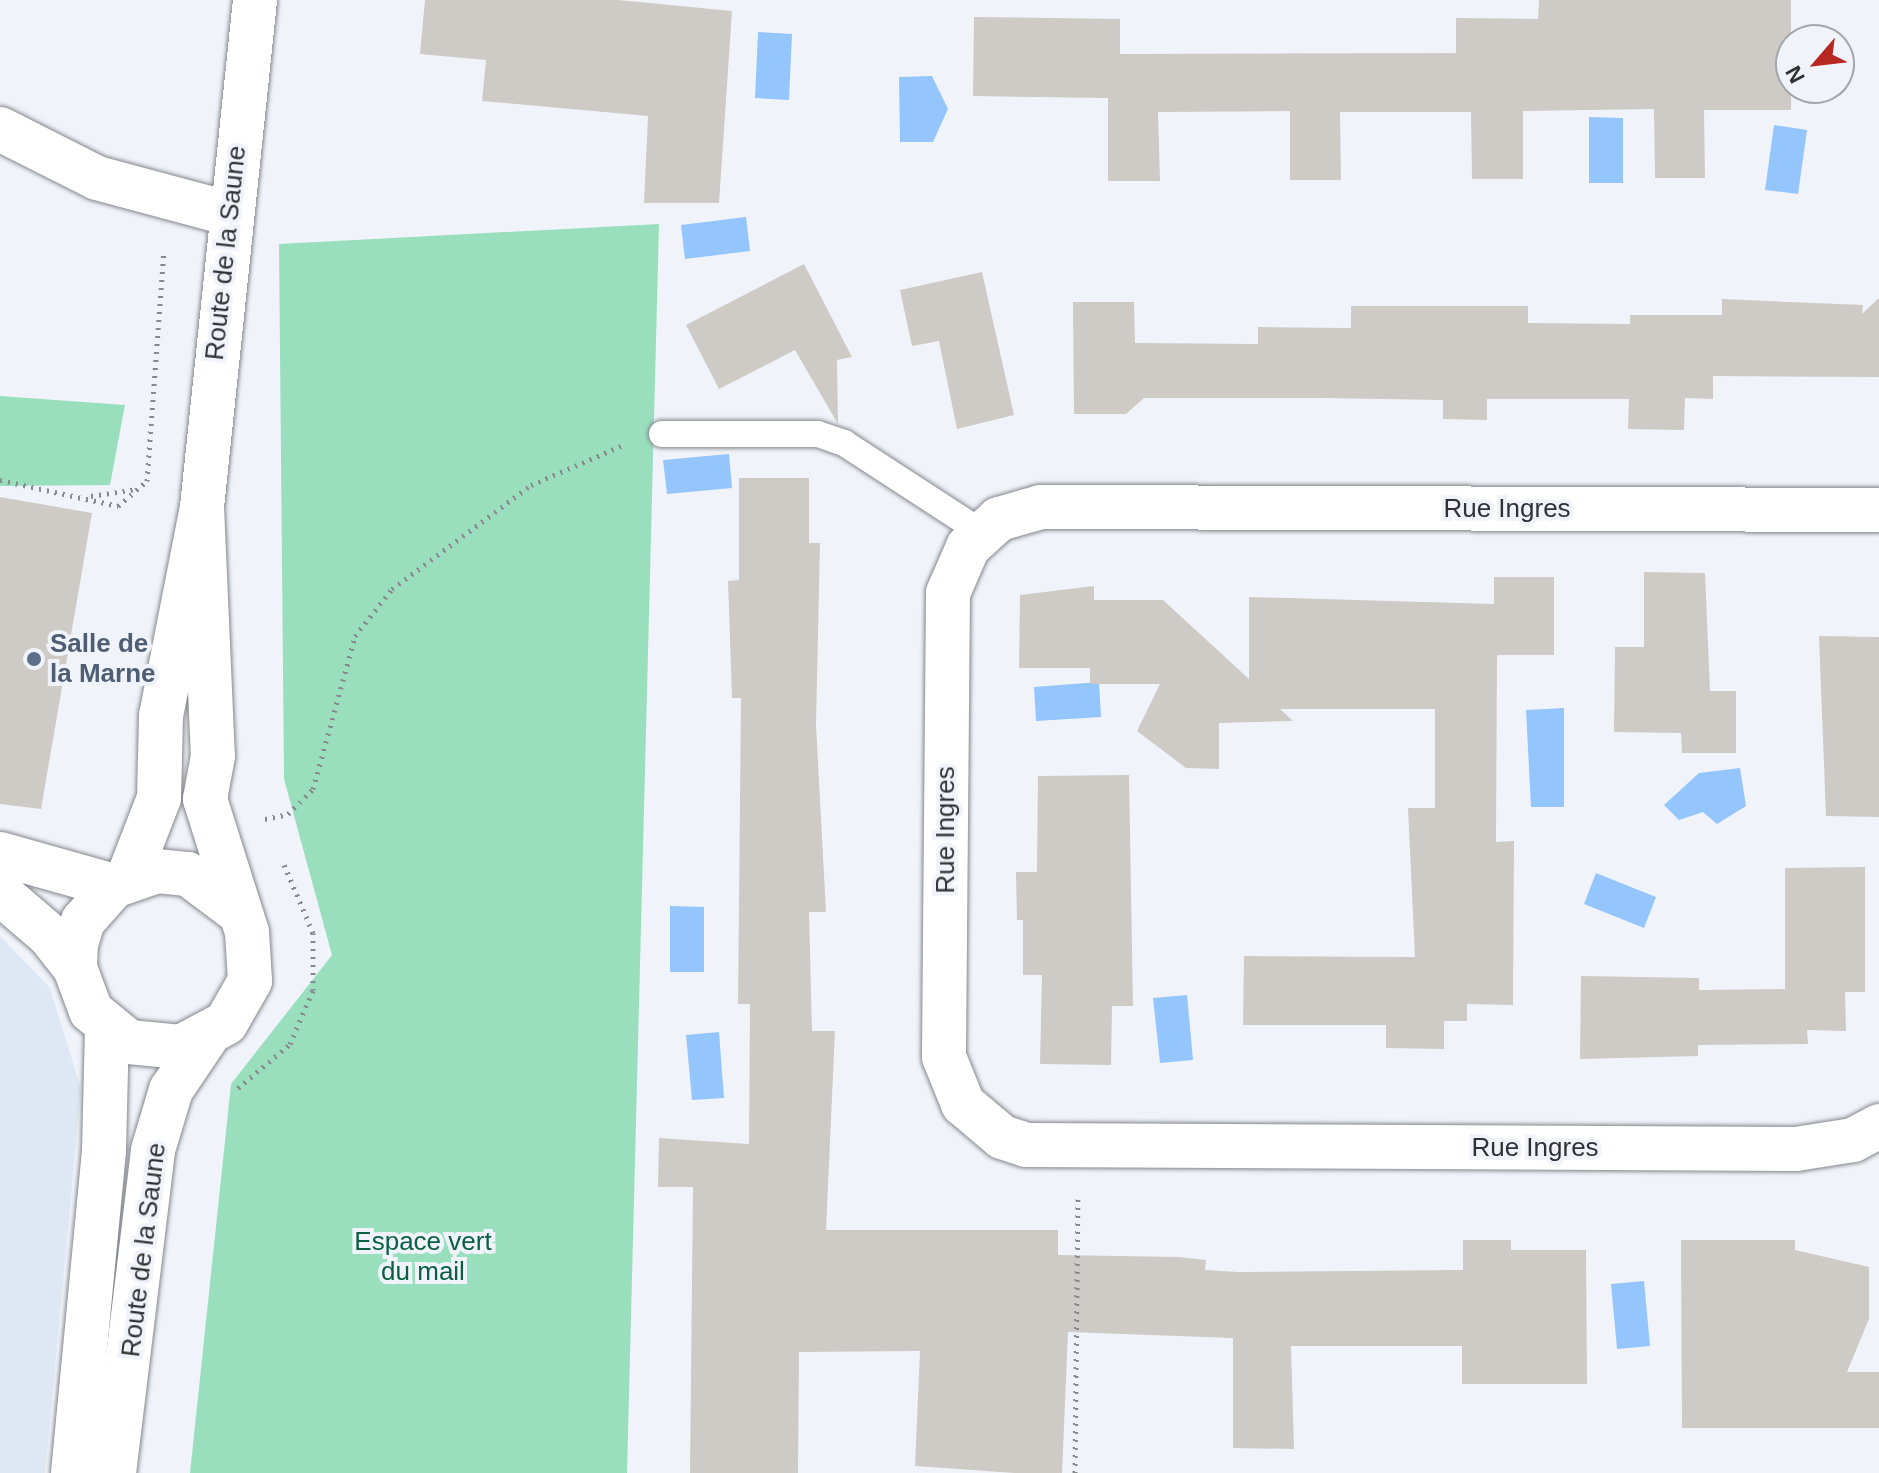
<!DOCTYPE html>
<style>
body{margin:0}
#map{position:relative;width:1879px;height:1473px;overflow:hidden;background:#f0f4fa;font-family:Arial,sans-serif}
div>[style]{position:absolute}
.built>*{inset:0;background:#dee7f3}
.green>*{inset:0;background:#99dfbe}
.water>*{inset:0;background:#94c5fd}
.building>*{inset:0;background:#cecac5}
.path>*{height:5px;margin-top:-2.5px;transform-origin:0;background:repeating-linear-gradient(90deg,#87898d 0 2px,transparent 0 8px)}
.roads{filter:drop-shadow(0 0 2px #84878c) drop-shadow(0 0 2px #84878c)}
.lane>*{height:26px;margin:-13px;padding:0 13px;transform-origin:13px;border-radius:13px;background:#fff}
.street>*{height:44px;margin:-22px;padding:0 22px;transform-origin:22px;border-radius:22px;background:#fff}
.secondary>*{height:44px;margin:-22px;padding:0 22px;transform-origin:22px;border-radius:22px;background:#fff}
.dots>*{width:22px;height:22px;translate:-50% -50%;box-sizing:border-box;border:4px solid #f0f4fa;border-radius:50%}
span{translate:-50% -50%;white-space:nowrap;text-align:center;line-height:1.15;-webkit-text-stroke:8px #f0f4fa;paint-order:stroke}
.street-label{font-size:26px;color:#303134}
.service-label{font-size:26px;color:#4e5e75;font-weight:700}
.left{translate:0 -50%;text-align:left}
.park-label{font-size:26px;color:#0b6043}
.north{position:absolute;left:1775px;top:24px;width:80px;height:80px;box-sizing:border-box;background:#f0f4fa;border:2px solid #a3a6ab;border-radius:50%;rotate:242deg;font-size:22px;font-weight:700;line-height:32px;text-align:center;color:#303134}
.north::after{content:'';display:block;margin:auto;width:28px;height:36px;background:#b72822;clip-path:polygon(50% 0,100% 100%,50% 72%,0 100%)}
</style>
<div id="map">
<div class="built">
<div style="clip-path:polygon(0 936px,50px 988px,81px 1089px,45px 1473px,0 1473px)"></div>
</div>
<div class="green">
<div style="clip-path:polygon(659px 224px,627px 1473px,190px 1473px,231px 1084px,332px 955px,284px 779px,279px 244px)"></div>
<div style="clip-path:polygon(0 396px,125px 405px,110px 485px,0 486px)"></div>
</div>
<div class="water">
<div style="clip-path:polygon(758px 32px,792px 34px,789px 100px,755px 98px)"></div>
<div style="clip-path:polygon(932px 76px,948px 109px,933px 142px,900px 142px,899px 77px)"></div>
<div style="clip-path:polygon(1589px 117px,1623px 118px,1623px 183px,1589px 183px)"></div>
<div style="clip-path:polygon(1774px 125px,1807px 130px,1798px 194px,1765px 190px)"></div>
<div style="clip-path:polygon(746px 217px,750px 251px,685px 259px,681px 225px)"></div>
<div style="clip-path:polygon(729px 454px,732px 488px,667px 494px,663px 460px)"></div>
<div style="clip-path:polygon(1099px 682px,1101px 717px,1036px 721px,1034px 687px)"></div>
<div style="clip-path:polygon(1564px 708px,1564px 807px,1531px 807px,1526px 710px)"></div>
<div style="clip-path:polygon(1740px 768px,1746px 806px,1717px 824px,1703px 812px,1679px 820px,1664px 805px,1699px 773px)"></div>
<div style="clip-path:polygon(1596px 873px,1656px 897px,1644px 928px,1584px 904px)"></div>
<div style="clip-path:polygon(670px 906px,704px 907px,704px 972px,670px 972px)"></div>
<div style="clip-path:polygon(1187px 995px,1193px 1060px,1160px 1063px,1153px 998px)"></div>
<div style="clip-path:polygon(719px 1032px,724px 1098px,692px 1100px,686px 1035px)"></div>
<div style="clip-path:polygon(1644px 1281px,1650px 1346px,1617px 1349px,1611px 1284px)"></div>
</div>
<div class="building">
<div style="clip-path:polygon(425px 0,618px 0,732px 11px,719px 203px,644px 203px,648px 116px,482px 101px,486px 60px,420px 54px)"></div>
<div style="clip-path:polygon(1539px 0,1791px 0,1791px 110px,1704px 110px,1705px 178px,1655px 178px,1654px 109px,1523px 111px,1523px 179px,1472px 179px,1471px 112px,1340px 112px,1341px 180px,1290px 180px,1290px 111px,1158px 112px,1160px 181px,1108px 181px,1108px 98px,973px 96px,974px 17px,1120px 19px,1120px 54px,1456px 53px,1456px 18px,1538px 19px)"></div>
<div style="clip-path:polygon(804px 264px,852px 357px,837px 360px,838px 424px,795px 350px,719px 389px,686px 325px)"></div>
<div style="clip-path:polygon(982px 272px,1014px 415px,957px 429px,939px 341px,912px 346px,900px 290px)"></div>
<div style="clip-path:polygon(1879px 298px,1879px 377px,1713px 376px,1713px 399px,1685px 398px,1684px 430px,1628px 429px,1629px 399px,1487px 399px,1487px 420px,1443px 419px,1443px 400px,1321px 398px,1144px 398px,1126px 414px,1074px 414px,1073px 302px,1134px 302px,1135px 343px,1258px 344px,1258px 327px,1351px 328px,1351px 306px,1528px 306px,1528px 323px,1630px 324px,1630px 315px,1722px 315px,1722px 299px,1863px 305px,1862px 314px)"></div>
<div style="clip-path:polygon(739px 478px,809px 478px,809px 543px,820px 543px,816px 725px,826px 912px,809px 912px,812px 1031px,835px 1031px,826px 1230px,1058px 1230px,1058px 1255px,1179px 1257px,1206px 1260px,1205px 1270px,1238px 1272px,1463px 1270px,1463px 1240px,1511px 1240px,1511px 1250px,1586px 1250px,1587px 1384px,1462px 1384px,1462px 1346px,1291px 1346px,1294px 1449px,1233px 1448px,1233px 1338px,1068px 1332px,1062px 1473px,1015px 1473px,915px 1466px,920px 1351px,799px 1352px,798px 1473px,690px 1473px,693px 1187px,658px 1187px,659px 1138px,749px 1144px,750px 1004px,738px 1004px,741px 698px,732px 698px,728px 581px,739px 580px)"></div>
<div style="clip-path:polygon(0 497px,92px 513px,41px 809px,0 804px)"></div>
<div style="clip-path:polygon(1644px 572px,1705px 573px,1710px 691px,1736px 691px,1736px 753px,1682px 753px,1681px 733px,1614px 732px,1615px 647px,1644px 647px)"></div>
<div style="clip-path:polygon(1494px 577px,1554px 577px,1554px 655px,1497px 655px,1496px 842px,1514px 841px,1513px 1005px,1467px 1004px,1467px 1021px,1444px 1021px,1444px 1049px,1386px 1048px,1386px 1025px,1243px 1025px,1244px 956px,1415px 957px,1408px 808px,1435px 808px,1435px 709px,1280px 709px,1293px 721px,1219px 723px,1219px 769px,1186px 768px,1137px 731px,1160px 684px,1090px 684px,1090px 668px,1019px 668px,1020px 595px,1094px 586px,1094px 600px,1163px 600px,1249px 679px,1249px 597px,1494px 604px)"></div>
<div style="clip-path:polygon(1819px 636px,1879px 637px,1879px 817px,1826px 816px)"></div>
<div style="clip-path:polygon(1129px 775px,1133px 1006px,1112px 1006px,1111px 1065px,1040px 1064px,1042px 975px,1023px 975px,1023px 920px,1017px 920px,1016px 872px,1037px 872px,1038px 776px)"></div>
<div style="clip-path:polygon(1865px 867px,1865px 992px,1845px 992px,1846px 1031px,1807px 1030px,1808px 1044px,1698px 1045px,1698px 1056px,1580px 1059px,1581px 976px,1699px 978px,1699px 990px,1785px 989px,1785px 868px)"></div>
<div style="clip-path:polygon(1681px 1240px,1795px 1240px,1795px 1250px,1869px 1267px,1869px 1319px,1847px 1372px,1879px 1372px,1879px 1428px,1682px 1428px)"></div>
</div>
<div class="path">
<div style="left:0;top:480px;width:121px;rotate:12.4deg"></div>
<div style="left:118px;top:506px;width:38px;rotate:-41deg"></div>
<div style="left:147px;top:481px;width:232px;rotate:-85.8deg"></div>
<div style="left:91px;top:496px;width:47px;rotate:-8.7deg"></div>
<div style="left:265px;top:819px;width:24px;rotate:-12deg"></div>
<div style="left:288px;top:814px;width:35px;rotate:-45deg"></div>
<div style="left:313px;top:789px;width:159px;rotate:-74.6deg"></div>
<div style="left:355px;top:636px;width:60px;rotate:-51.8deg"></div>
<div style="left:392px;top:589px;width:174px;rotate:-36.8deg"></div>
<div style="left:531px;top:485px;width:98px;rotate:-23.4deg"></div>
<div style="left:238px;top:1088px;width:68px;rotate:-40.2deg"></div>
<div style="left:290px;top:1044px;width:59px;rotate:-66.9deg"></div>
<div style="left:313px;top:990px;width:57px;rotate:-90deg"></div>
<div style="left:313px;top:933px;width:77px;rotate:-112.9deg"></div>
<div style="left:1075px;top:1473px;width:279px;rotate:-89.4deg"></div>
</div>
<div class="roads">
<div class="lane">
<div style="left:662px;top:434px;width:156px"></div>
<div style="left:818px;top:434px;width:28px;rotate:19deg"></div>
<div style="left:844px;top:443px;width:163px;rotate:33deg"></div>
</div>
<div class="street">
<div style="left:0;top:129px;width:109px;rotate:26.8deg"></div>
<div style="left:97px;top:178px;width:136px;rotate:15deg"></div>
<div style="left:1879px;top:510px;width:838px;rotate:-179.79deg"></div>
<div style="left:1041px;top:507px;width:44px;rotate:164.1deg"></div>
<div style="left:999px;top:519px;width:42px;rotate:137.9deg"></div>
<div style="left:968px;top:547px;width:50px;rotate:113.5deg"></div>
<div style="left:948px;top:593px;width:464px;rotate:90.5deg"></div>
<div style="left:944px;top:1057px;width:51px;rotate:68deg"></div>
<div style="left:963px;top:1104px;width:51px;rotate:40.2deg"></div>
<div style="left:1002px;top:1137px;width:25px;rotate:18deg"></div>
<div style="left:1026px;top:1145px;width:770px;rotate:0.3deg"></div>
<div style="left:1796px;top:1149px;width:58px;rotate:-9deg"></div>
<div style="left:1853px;top:1140px;width:30px;rotate:-28deg"></div>
<div style="left:0;top:854px;width:118px;rotate:15.7deg"></div>
<div style="left:0;top:893px;width:65px;rotate:40.6deg"></div>
<div style="left:49px;top:935px;width:42px;rotate:51.8deg"></div>
</div>
<div class="secondary">
<div style="left:202px;top:507px;width:249px;rotate:87.5deg"></div>
<div style="left:213px;top:756px;width:44px;rotate:100.5deg"></div>
<div style="left:205px;top:799px;width:139px;rotate:72.5deg"></div>
<div style="left:247px;top:932px;width:49px;rotate:86.5deg"></div>
<div style="left:250px;top:981px;width:48px;rotate:119.7deg"></div>
<div style="left:226px;top:1023px;width:51px;rotate:151.9deg"></div>
<div style="left:181px;top:1047px;width:52px;rotate:-174.5deg"></div>
<div style="left:129px;top:1042px;width:49px;rotate:-140.8deg"></div>
<div style="left:91px;top:1011px;width:46px;rotate:-110.4deg"></div>
<div style="left:75px;top:968px;width:24px;rotate:-88deg"></div>
<div style="left:76px;top:944px;width:24px;rotate:-73deg"></div>
<div style="left:83px;top:921px;width:47px;rotate:-48.5deg"></div>
<div style="left:114px;top:886px;width:46px;rotate:-19.2deg"></div>
<div style="left:157px;top:871px;width:31px;rotate:6deg"></div>
<div style="left:188px;top:874px;width:60px;rotate:36.9deg"></div>
<div style="left:128px;top:878px;width:86px;rotate:-68.8deg"></div>
<div style="left:159px;top:798px;width:82px;rotate:-88.6deg"></div>
<div style="left:161px;top:716px;width:213px;rotate:-78.9deg"></div>
<div style="left:202px;top:507px;width:510px;rotate:-84.03deg"></div>
<div style="left:73px;top:1473px;width:323px;rotate:-84.5deg"></div>
<div style="left:104px;top:1151px;width:122px;rotate:-88.6deg"></div>
<div style="left:114px;top:1473px;width:325px;rotate:-83.1deg"></div>
<div style="left:153px;top:1150px;width:63px;rotate:-73.3deg"></div>
<div style="left:171px;top:1090px;width:63px;rotate:-56.1deg"></div>
</div>
</div>
<div class="dots">
<div style="left:34px;top:659px;background:#5c6f8a"></div>
</div>
<div class="street-label">
<span style="left:226px;top:253px;rotate:-84deg">Route de la Saune</span>
<span style="left:1507px;top:509px">Rue Ingres</span>
<span style="left:946px;top:830px;rotate:-90deg">Rue Ingres</span>
<span style="left:1535px;top:1148px">Rue Ingres</span>
<span style="left:144px;top:1250px;rotate:-83deg">Route de la Saune</span>
</div>
<div class="service-label">
<span class="left" style="left:50px;top:659px">Salle de<br>la Marne</span>
</div>
<div class="park-label">
<span style="left:423px;top:1257px">Espace vert<br>du mail</span>
</div>
<div class="north">N</div>
</div>
